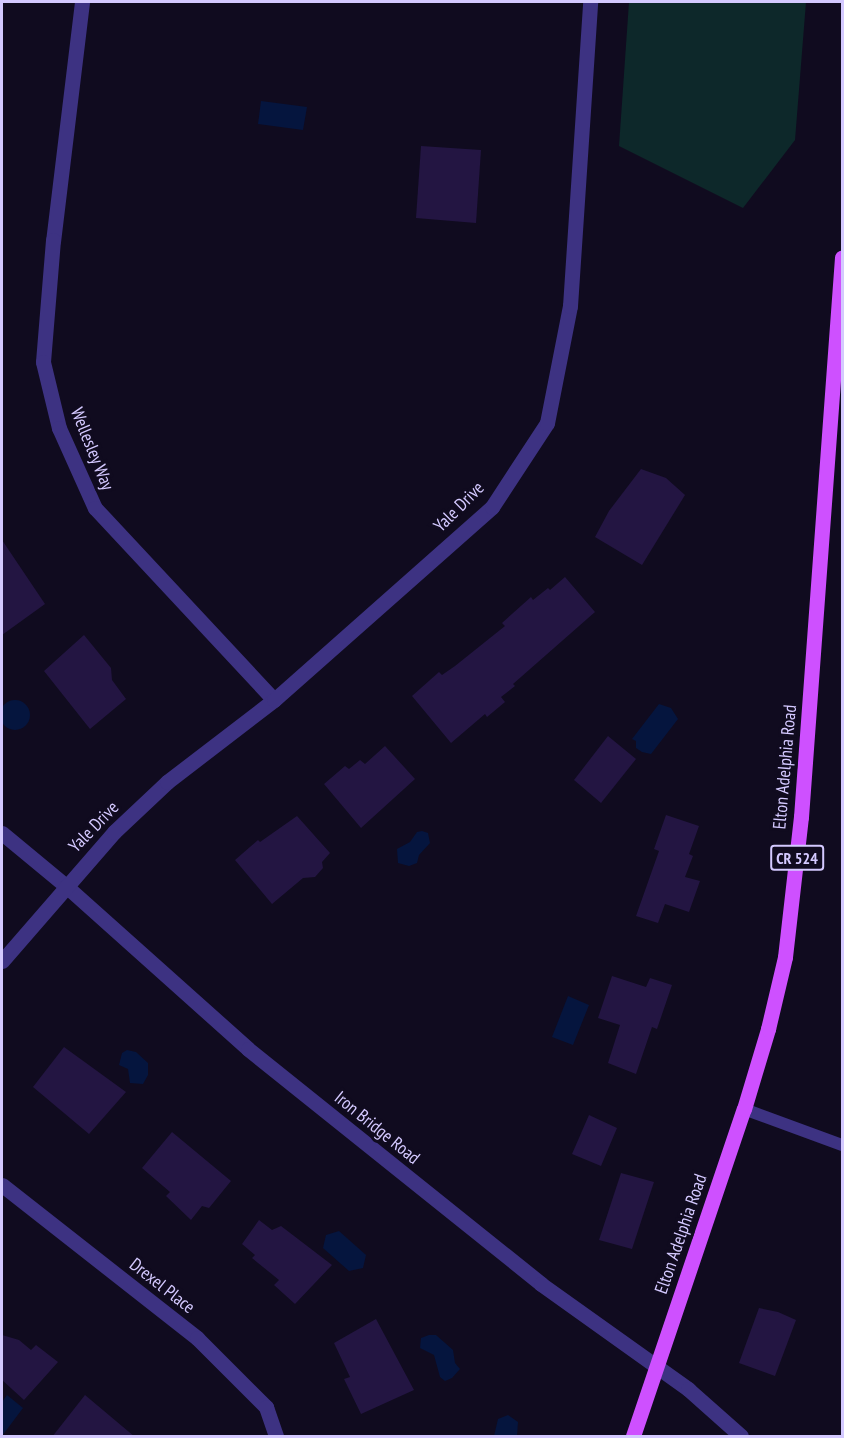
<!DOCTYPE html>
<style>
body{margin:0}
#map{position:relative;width:844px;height:1438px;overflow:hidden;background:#100b1f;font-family:"PT Sans Narrow",sans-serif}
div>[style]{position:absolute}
.green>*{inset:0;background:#0d282a}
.water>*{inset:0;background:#05153e}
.round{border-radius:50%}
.building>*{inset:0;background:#231542}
.lane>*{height:12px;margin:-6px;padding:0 6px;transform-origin:6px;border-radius:6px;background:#3d3282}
.street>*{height:15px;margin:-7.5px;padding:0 7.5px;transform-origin:7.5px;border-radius:7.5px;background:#3d3282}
.primary>*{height:15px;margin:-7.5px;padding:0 7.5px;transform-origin:7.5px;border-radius:7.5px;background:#ce50ff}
span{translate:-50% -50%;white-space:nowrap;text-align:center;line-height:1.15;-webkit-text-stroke:6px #100b1f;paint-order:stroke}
.shield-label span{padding:2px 4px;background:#100b1f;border:2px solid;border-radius:4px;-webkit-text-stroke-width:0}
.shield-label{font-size:16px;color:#d4c9ff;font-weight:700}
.street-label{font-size:18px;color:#d4c9ff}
.frame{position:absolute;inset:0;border:3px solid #d4c9ff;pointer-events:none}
</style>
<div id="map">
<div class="green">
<div style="clip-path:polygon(629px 2px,806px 2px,795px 140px,743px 208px,619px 146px)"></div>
</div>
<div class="water">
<div style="clip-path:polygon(261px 101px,307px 107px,303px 130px,258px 124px)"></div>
<div class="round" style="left:0;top:700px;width:30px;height:30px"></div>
<div style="clip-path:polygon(659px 704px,671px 708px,678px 719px,651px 754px,642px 752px,636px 748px,636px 741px,632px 739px)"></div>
<div style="clip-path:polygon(422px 831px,428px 833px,430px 843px,419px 855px,417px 863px,409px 866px,398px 863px,397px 849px,410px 842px,417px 832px)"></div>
<div style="clip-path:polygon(568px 996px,589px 1005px,573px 1045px,552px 1037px)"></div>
<div style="clip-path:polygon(127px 1050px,136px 1052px,148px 1063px,148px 1075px,143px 1084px,130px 1083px,128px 1069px,119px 1065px,122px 1053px)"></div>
<div style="clip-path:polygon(339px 1231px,366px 1255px,363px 1268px,349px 1271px,323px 1248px,326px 1235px)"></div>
<div style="clip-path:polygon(429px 1335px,436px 1335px,453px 1350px,455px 1363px,460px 1369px,452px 1378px,445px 1381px,440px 1377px,434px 1355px,420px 1348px,421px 1338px)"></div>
<div style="clip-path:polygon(7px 1395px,23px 1408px,2px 1436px,2px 1402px)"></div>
<div style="clip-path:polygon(508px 1415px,518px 1422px,517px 1436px,494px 1436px,498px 1419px)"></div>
</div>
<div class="building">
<div style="clip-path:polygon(421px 146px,481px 150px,476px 223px,416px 218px)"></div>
<div style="clip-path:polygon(641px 469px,666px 478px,685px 495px,642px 565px,595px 537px,609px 511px)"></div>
<div style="clip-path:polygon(2px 540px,45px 604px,2px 635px)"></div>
<div style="clip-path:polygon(565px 577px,595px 612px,513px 684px,515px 686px,501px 697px,505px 702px,487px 717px,485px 714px,451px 743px,412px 696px,439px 672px,442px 675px,455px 666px,505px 626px,502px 623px,531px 597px,533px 600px,548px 588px,550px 590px)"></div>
<div style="clip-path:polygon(84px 635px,111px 668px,112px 680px,126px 699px,90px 729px,44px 671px)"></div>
<div style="clip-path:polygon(608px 736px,636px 759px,601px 803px,574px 780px)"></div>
<div style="clip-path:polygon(385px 746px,415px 779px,361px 828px,324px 784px,345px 766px,349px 769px,360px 760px,365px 764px)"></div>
<div style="clip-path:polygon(666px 815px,699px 826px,689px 854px,693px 856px,685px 877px,700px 881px,689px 912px,665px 904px,658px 923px,636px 916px,659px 851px,654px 849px)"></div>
<div style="clip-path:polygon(297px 816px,330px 853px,322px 862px,323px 868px,315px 877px,303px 878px,272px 904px,235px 860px,258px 840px,260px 842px)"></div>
<div style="clip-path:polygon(612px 976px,646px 987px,650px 978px,672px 985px,657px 1029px,652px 1027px,636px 1074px,608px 1063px,620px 1025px,598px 1018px)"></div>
<div style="clip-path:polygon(64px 1047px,126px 1092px,89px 1134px,33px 1087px)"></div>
<div style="clip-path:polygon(589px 1115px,617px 1128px,601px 1166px,572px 1154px)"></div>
<div style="clip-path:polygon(172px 1132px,231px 1181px,209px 1208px,202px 1206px,191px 1220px,166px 1196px,170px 1192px,142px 1168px)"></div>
<div style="clip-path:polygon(621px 1173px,654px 1182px,632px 1249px,599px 1240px)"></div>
<div style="clip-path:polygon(259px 1220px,272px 1230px,281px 1226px,332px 1265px,295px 1304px,274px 1285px,279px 1280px,252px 1258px,255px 1255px,242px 1244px)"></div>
<div style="clip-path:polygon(759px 1308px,778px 1312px,796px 1320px,775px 1376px,739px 1363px)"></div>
<div style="clip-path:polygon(376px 1319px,414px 1390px,361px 1414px,344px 1379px,350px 1377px,334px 1343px)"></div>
<div style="clip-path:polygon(2px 1335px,19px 1340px,31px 1350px,36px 1345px,58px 1362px,24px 1400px,2px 1380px)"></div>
<div style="clip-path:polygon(85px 1395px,135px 1437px,52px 1437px)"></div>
</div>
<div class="lane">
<div style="left:744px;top:1109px;width:104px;rotate:20.2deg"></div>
</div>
<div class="street">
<div style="left:82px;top:2px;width:240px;rotate:96.9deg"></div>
<div style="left:53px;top:240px;width:122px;rotate:94.7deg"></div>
<div style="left:43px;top:362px;width:68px;rotate:76.4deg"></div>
<div style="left:59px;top:428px;width:88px;rotate:65.8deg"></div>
<div style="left:95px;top:508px;width:262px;rotate:47deg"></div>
<div style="left:2px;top:833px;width:83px;rotate:39.6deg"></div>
<div style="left:66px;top:886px;width:244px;rotate:41.8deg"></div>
<div style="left:248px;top:1049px;width:376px;rotate:38.7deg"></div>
<div style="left:541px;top:1284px;width:181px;rotate:35.5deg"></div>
<div style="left:688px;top:1389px;width:71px;rotate:41.6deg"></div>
<div style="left:2px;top:961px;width:171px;rotate:-49deg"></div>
<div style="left:114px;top:832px;width:73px;rotate:-43.3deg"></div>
<div style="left:167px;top:782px;width:135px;rotate:-37.5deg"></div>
<div style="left:274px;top:700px;width:291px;rotate:-41.5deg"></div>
<div style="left:492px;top:507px;width:100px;rotate:-56.8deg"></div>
<div style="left:547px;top:423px;width:119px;rotate:-78.9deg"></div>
<div style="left:570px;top:306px;width:305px;rotate:-86.2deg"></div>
<div style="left:2px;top:1185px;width:248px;rotate:38.1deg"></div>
<div style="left:197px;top:1338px;width:98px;rotate:45deg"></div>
<div style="left:266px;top:1407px;width:31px;rotate:71deg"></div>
</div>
<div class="primary">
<div style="left:633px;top:1436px;width:345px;rotate:-71.3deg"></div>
<div style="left:744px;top:1109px;width:84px;rotate:-73.3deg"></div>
<div style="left:768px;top:1029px;width:74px;rotate:-76.7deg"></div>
<div style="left:785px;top:957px;width:141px;rotate:-83.5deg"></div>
<div style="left:801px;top:817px;width:561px;rotate:-85.81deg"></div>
</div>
<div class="shield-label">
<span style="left:797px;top:858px">CR 524</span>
</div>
<div class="street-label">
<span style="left:92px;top:449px;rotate:68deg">Wellesley Way</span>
<span style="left:459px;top:507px;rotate:-45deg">Yale Drive</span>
<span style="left:785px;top:767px;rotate:-85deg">Elton Adelphia Road</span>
<span style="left:94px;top:827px;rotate:-46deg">Yale Drive</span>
<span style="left:377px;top:1128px;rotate:39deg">Iron Bridge Road</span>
<span style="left:681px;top:1234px;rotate:-71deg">Elton Adelphia Road</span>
<span style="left:162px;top:1286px;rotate:38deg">Drexel Place</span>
</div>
<div class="frame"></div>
</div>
